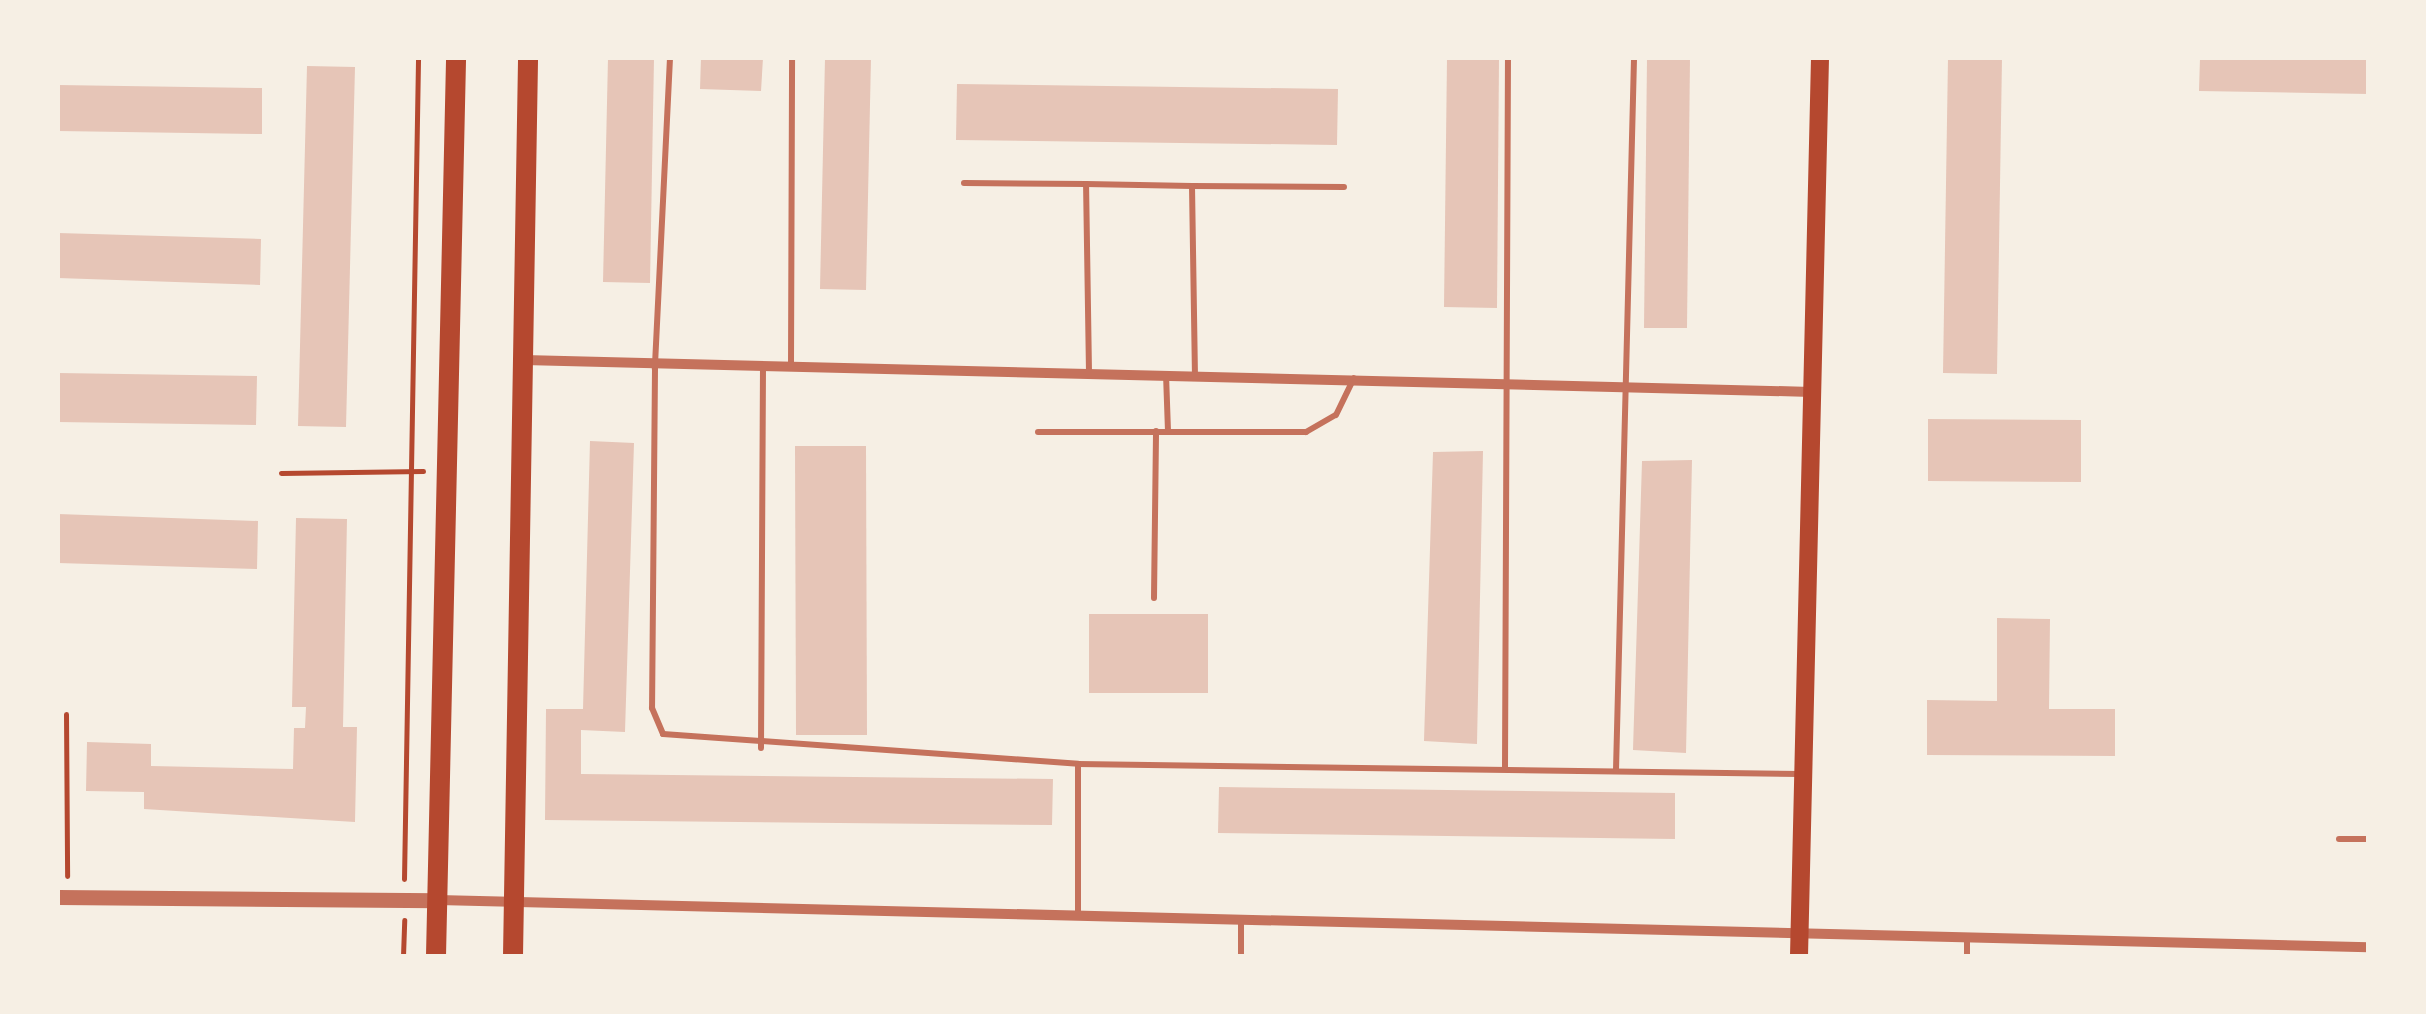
<!DOCTYPE html>
<style>
body{margin:0}
#map{position:relative;width:2426px;height:1014px;overflow:hidden;background:#f6efe4;font-family:Arial,sans-serif}
div>[style]{position:absolute}
.building>*{inset:0;background:#e6c5b7}
.path>*{height:5px;margin:-2.5px;padding:0 2.5px;transform-origin:2.5px;border-radius:2.5px;background:#b5482f}
.service>*{height:6px;margin:-3px;padding:0 3px;transform-origin:3px;border-radius:3px;background:#c5725c}
.minor>*{height:10px;margin:-5px;padding:0 5px;transform-origin:5px;border-radius:5px;background:#c5725c}
.tertiary>*{height:15px;margin:-7.5px;padding:0 7.5px;transform-origin:7.5px;border-radius:7.5px;background:#c5725c}
.secondary>*{height:18px;margin:-9px;padding:0 9px;transform-origin:9px;border-radius:9px;background:#b5482f}
.primary>*{height:20px;margin:-10px;padding:0 10px;transform-origin:10px;border-radius:10px;background:#b5482f}
span{translate:-50% -50%;white-space:nowrap;text-align:center;line-height:1.15;-webkit-text-stroke:9px #f6efe4;paint-order:stroke}
.frame{position:absolute;inset:0;border:60px solid #f6efe4;pointer-events:none}
</style>
<div id="map">
<div class="building">
<div style="clip-path:polygon(608px 58px,654px 58px,650px 283px,603px 282px)"></div>
<div style="clip-path:polygon(701px 58px,763px 58px,761px 91px,700px 89px)"></div>
<div style="clip-path:polygon(825px 58px,871px 58px,866px 290px,820px 289px)"></div>
<div style="clip-path:polygon(1447px 58px,1499px 58px,1497px 308px,1444px 307px)"></div>
<div style="clip-path:polygon(1647px 58px,1690px 58px,1687px 328px,1644px 328px)"></div>
<div style="clip-path:polygon(1948px 58px,2002px 58px,1997px 374px,1943px 373px)"></div>
<div style="clip-path:polygon(2200px 58px,2368px 58px,2368px 94px,2199px 91px)"></div>
<div style="clip-path:polygon(307px 66px,355px 67px,346px 427px,298px 426px)"></div>
<div style="clip-path:polygon(957px 84px,1338px 89px,1337px 145px,956px 140px)"></div>
<div style="clip-path:polygon(58px 85px,262px 88px,262px 134px,58px 131px)"></div>
<div style="clip-path:polygon(58px 233px,261px 239px,260px 285px,58px 278px)"></div>
<div style="clip-path:polygon(58px 373px,257px 376px,256px 425px,58px 422px)"></div>
<div style="clip-path:polygon(1928px 419px,2081px 420px,2081px 482px,1928px 481px)"></div>
<div style="clip-path:polygon(590px 441px,634px 443px,625px 732px,581px 730px,581px 774px,1053px 779px,1052px 825px,545px 820px,546px 709px,583px 709px)"></div>
<div style="clip-path:polygon(795px 446px,866px 446px,867px 735px,796px 735px)"></div>
<div style="clip-path:polygon(1483px 451px,1477px 744px,1424px 741px,1433px 452px)"></div>
<div style="clip-path:polygon(1692px 460px,1686px 753px,1633px 750px,1642px 461px)"></div>
<div style="clip-path:polygon(58px 514px,258px 521px,257px 569px,58px 563px)"></div>
<div style="clip-path:polygon(296px 518px,347px 519px,343px 727px,357px 727px,355px 822px,144px 809px,144px 792px,86px 791px,87px 742px,151px 744px,151px 766px,293px 769px,294px 728px,305px 728px,306px 707px,292px 707px)"></div>
<div style="clip-path:polygon(1089px 614px,1208px 614px,1208px 693px,1089px 693px)"></div>
<div style="clip-path:polygon(1997px 618px,2050px 619px,2049px 709px,2115px 709px,2115px 756px,1927px 755px,1927px 700px,1997px 701px)"></div>
<div style="clip-path:polygon(1219px 787px,1675px 793px,1675px 839px,1218px 833px)"></div>
</div>
<div class="path">
<div style="left:281px;top:473px;width:142px;rotate:-0.8deg"></div>
<div style="left:66px;top:714px;width:162px;rotate:89.6deg"></div>
<div style="left:404px;top:879px;width:821px;rotate:-89.02deg"></div>
<div style="left:403px;top:956px;width:36px;rotate:-88deg"></div>
</div>
<div class="service">
<div style="left:670px;top:58px;width:311px;rotate:92.8deg"></div>
<div style="left:655px;top:369px;width:339px;rotate:90.5deg"></div>
<div style="left:652px;top:708px;width:28px;rotate:67deg"></div>
<div style="left:663px;top:734px;width:416px;rotate:4.1deg"></div>
<div style="left:1078px;top:764px;width:722px;rotate:0.79deg"></div>
<div style="left:964px;top:183px;width:122px;rotate:0.5deg"></div>
<div style="left:1192px;top:186px;width:152px;rotate:0.4deg"></div>
<div style="left:791px;top:366px;width:308px;rotate:-89.8deg"></div>
<div style="left:1089px;top:372px;width:188px;rotate:-90.9deg"></div>
<div style="left:1086px;top:184px;width:106px;rotate:1.1deg"></div>
<div style="left:1192px;top:186px;width:187px;rotate:89.1deg"></div>
<div style="left:1166px;top:374px;width:57px;rotate:88deg"></div>
<div style="left:1038px;top:432px;width:268px"></div>
<div style="left:1306px;top:432px;width:34px;rotate:-30deg"></div>
<div style="left:1336px;top:415px;width:41px;rotate:-64.1deg"></div>
<div style="left:1154px;top:598px;width:167px;rotate:-89.3deg"></div>
<div style="left:761px;top:748px;width:382px;rotate:-89.7deg"></div>
<div style="left:1078px;top:764px;width:152px;rotate:90deg"></div>
<div style="left:1505px;top:768px;width:710px;rotate:-89.76deg"></div>
<div style="left:1616px;top:770px;width:712px;rotate:-88.55deg"></div>
<div style="left:2339px;top:839px;width:29px"></div>
<div style="left:1241px;top:956px;width:35px;rotate:-90deg"></div>
<div style="left:1967px;top:956px;width:18px;rotate:-90deg"></div>
</div>
<div class="minor">
<div style="left:524px;top:360px;width:1288px;rotate:1.42deg"></div>
<div style="left:438px;top:900px;width:1931px;rotate:1.4deg"></div>
</div>
<div class="tertiary">
<div style="left:58px;top:897px;width:379px;rotate:0.5deg"></div>
</div>
<div class="secondary">
<div style="left:1799px;top:956px;width:898px;rotate:-88.66deg"></div>
</div>
<div class="primary">
<div style="left:436px;top:956px;width:898px;rotate:-88.72deg"></div>
<div style="left:513px;top:956px;width:898px;rotate:-89.04deg"></div>
</div>
<div class="frame"></div>
</div>
